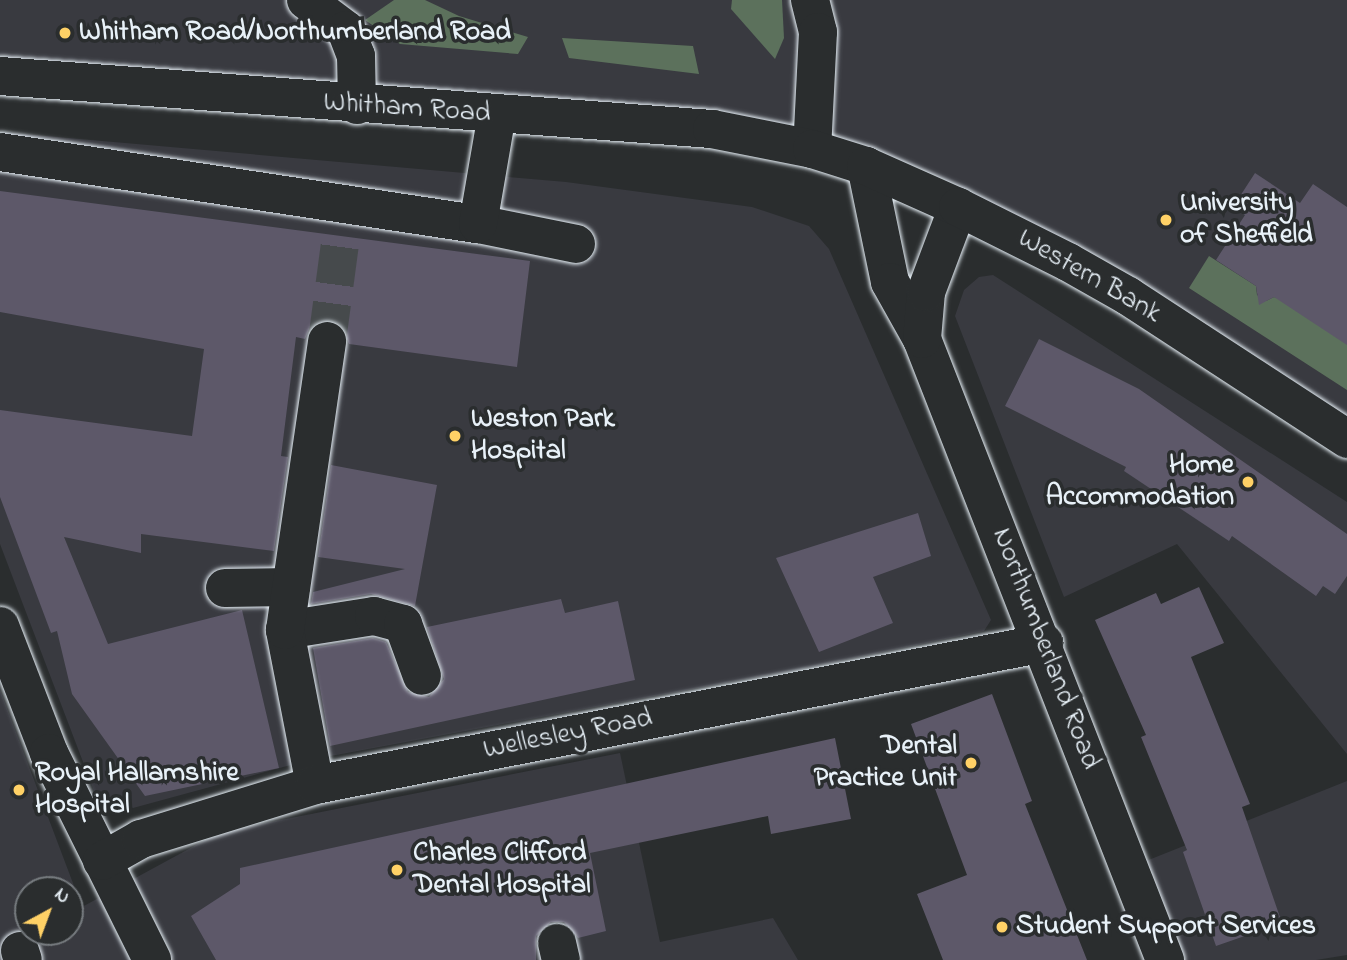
<!DOCTYPE html>
<style>
body{margin:0}
#map{position:relative;width:1347px;height:960px;overflow:hidden;background:#2a2d2e;font-family:"Indie Flower",sans-serif}
div>[style]{position:absolute}
.built>*{inset:0;background:#393a40}
.green>*{inset:0;background:#5c715c}
.building>*{inset:0;background:#5d5869}
.minor-tunnel>*{height:38px;margin-top:-19px;transform-origin:0;background:repeating-linear-gradient(90deg,#464a4c 0 38px,transparent 0 57px)}
.roads{filter:drop-shadow(0 0 2px #e8f1f8) drop-shadow(0 0 2px #e8f1f8)}
.minor>*{height:38px;margin:-19px;padding:0 19px;transform-origin:19px;border-radius:19px;background:#2a2d2e}
.major>*{height:38px;margin:-19px;padding:0 19px;transform-origin:19px;border-radius:19px;background:#2a2d2e}
.dots>*{width:19px;height:19px;translate:-50% -50%;box-sizing:border-box;border:4px solid #2a2d2e;border-radius:50%}
span{translate:-50% -50%;white-space:nowrap;text-align:center;line-height:1.15;-webkit-text-stroke:7px #2a2d2e;paint-order:stroke}
.poi-label{font-size:28px;color:#e8f1f8;font-weight:700}
.left{translate:0 -50%;text-align:left}
.right{translate:-100% -50%;text-align:right}
.street-label{font-size:28px;color:#e8f1f8}
.north{position:absolute;left:14px;top:876px;width:70px;height:70px;box-sizing:border-box;background:#2a2d2e;border:2px solid #767b7f;border-radius:50%;rotate:41deg;font-size:19px;font-weight:700;line-height:28px;text-align:center;color:#e8f1f8}
.north::after{content:'';display:block;margin:auto;width:24px;height:32px;background:#ffd166;clip-path:polygon(50% 0,100% 100%,50% 72%,0 100%)}
</style>
<div id="map">
<div class="built">
<div style="clip-path:polygon(0 0,1347px 0,1347px 439px,1128px 296px,812px 149px,0 76px)"></div>
<div style="clip-path:polygon(0 132px,566px 182px,752px 207px,809px 226px,829px 249px,991px 620px,984px 631px,801px 669px,309px 760px,133px 808px,96px 796px,0 544px)"></div>
<div style="clip-path:polygon(993px 275px,1347px 502px,1347px 754px,1177px 544px,1064px 597px,955px 316px,964px 290px,979px 277px)"></div>
<div style="clip-path:polygon(evenodd,0 690px,82px 907px,220px 832px,620px 753px,660px 942px,773px 918px,798px 960px,0 960px,0 690px,28px 890px,70px 890px,70px 932px,28px 932px,28px 890px)"></div>
<div style="clip-path:polygon(1347px 781px,1347px 955px,1316px 960px,1172px 960px,1136px 865px)"></div>
</div>
<div class="green">
<div style="clip-path:polygon(394px 0,425px 0,459px 16px,528px 37px,518px 54px,400px 44px,365px 20px)"></div>
<div style="clip-path:polygon(732px 0,782px 0,784px 38px,775px 59px,731px 9px)"></div>
<div style="clip-path:polygon(562px 38px,693px 46px,699px 74px,569px 58px)"></div>
<div style="clip-path:polygon(1209px 256px,1256px 286px,1257px 295px,1266px 301px,1274px 297px,1347px 324px,1347px 390px,1189px 288px)"></div>
</div>
<div class="building">
<div style="clip-path:polygon(1255px 173px,1300px 203px,1313px 184px,1347px 207px,1347px 345px,1274px 297px,1259px 305px,1256px 286px,1216px 260px,1245px 215px,1233px 207px)"></div>
<div style="clip-path:polygon(0 191px,530px 261px,517px 367px,349px 344px,341px 324px,329px 319px,310px 327px,305px 339px,296px 337px,281px 456px,288px 457px,274px 551px,141px 534px,141px 553px,64px 537px,108px 644px,242px 610px,279px 768px,145px 796px,72px 694px,57px 631px,51px 633px,0 497px,0 410px,192px 436px,204px 349px,0 312px)"></div>
<div style="clip-path:polygon(1039px 339px,1139px 389px,1347px 534px,1347px 576px,1335px 594px,1323px 586px,1316px 596px,1232px 536px,1229px 541px,1124px 471px,1126px 467px,1005px 406px)"></div>
<div style="clip-path:polygon(331px 465px,437px 485px,415px 606px,371px 594px,311px 604px,313px 592px,405px 569px,318px 557px)"></div>
<div style="clip-path:polygon(918px 513px,931px 556px,873px 577px,893px 623px,819px 652px,776px 558px)"></div>
<div style="clip-path:polygon(1199px 587px,1224px 643px,1191px 657px,1250px 804px,1242px 807px,1282px 923px,1216px 946px,1183px 852px,1187px 850px,1141px 737px,1146px 735px,1095px 620px,1156px 593px,1161px 604px)"></div>
<div style="clip-path:polygon(561px 599px,565px 613px,618px 601px,635px 680px,330px 746px,313px 648px,373px 638px,386px 642px,408px 692px,429px 697px,444px 679px,427px 627px)"></div>
<div style="clip-path:polygon(992px 694px,1032px 801px,1025px 804px,1087px 960px,943px 960px,917px 894px,967px 875px,911px 724px)"></div>
<div style="clip-path:polygon(835px 738px,851px 819px,771px 834px,768px 816px,590px 853px,606px 931px,578px 938px,564px 922px,551px 922px,536px 936px,536px 960px,216px 960px,191px 916px,240px 884px,240px 868px)"></div>
</div>
<div class="minor-tunnel">
<div style="left:327px;top:341px;width:106px;rotate:-82.4deg"></div>
</div>
<div class="roads">
<div class="minor">
<div style="left:306px;top:0;width:50px;rotate:36.9deg"></div>
<div style="left:346px;top:30px;width:28px;rotate:69deg"></div>
<div style="left:356px;top:56px;width:49px;rotate:88.8deg"></div>
<div style="left:810px;top:0;width:33px;rotate:76deg"></div>
<div style="left:818px;top:32px;width:117px;rotate:92.9deg"></div>
<div style="left:0;top:152px;width:483px;rotate:8.6deg"></div>
<div style="left:478px;top:224px;width:100px;rotate:11.5deg"></div>
<div style="left:866px;top:166px;width:118px;rotate:78.3deg"></div>
<div style="left:890px;top:282px;width:65px;rotate:60.7deg"></div>
<div style="left:922px;top:339px;width:667px;rotate:68.63deg"></div>
<div style="left:478px;top:224px;width:112px;rotate:-80.2deg"></div>
<div style="left:922px;top:339px;width:47px;rotate:-85.1deg"></div>
<div style="left:926px;top:292px;width:91px;rotate:-69.4deg"></div>
<div style="left:225px;top:588px;width:66px;rotate:-0.9deg"></div>
<div style="left:0;top:626px;width:136px;rotate:68.9deg"></div>
<div style="left:49px;top:753px;width:231px;rotate:63.5deg"></div>
<div style="left:285px;top:630px;width:90px;rotate:-8.9deg"></div>
<div style="left:374px;top:616px;width:30px;rotate:15deg"></div>
<div style="left:403px;top:624px;width:55px;rotate:69.9deg"></div>
<div style="left:315px;top:785px;width:158px;rotate:-101deg"></div>
<div style="left:285px;top:630px;width:292px;rotate:-81.7deg"></div>
<div style="left:102px;top:861px;width:45px;rotate:-29.4deg"></div>
<div style="left:141px;top:839px;width:182px;rotate:-17.2deg"></div>
<div style="left:315px;top:785px;width:743px;rotate:-11.02deg"></div>
<div style="left:557px;top:943px;width:17px;rotate:77deg"></div>
<div style="left:20px;top:951px;width:9px;rotate:72deg"></div>
</div>
<div class="major">
<div style="left:0;top:76px;width:714px;rotate:4.26deg"></div>
<div style="left:712px;top:129px;width:102px;rotate:11.3deg"></div>
<div style="left:812px;top:149px;width:57px;rotate:17.5deg"></div>
<div style="left:866px;top:166px;width:101px;rotate:24deg"></div>
<div style="left:958px;top:207px;width:123px;rotate:26.6deg"></div>
<div style="left:1068px;top:262px;width:69px;rotate:29.5deg"></div>
<div style="left:1128px;top:296px;width:262px;rotate:33.1deg"></div>
</div>
</div>
<div class="dots">
<div style="left:65px;top:33px;background:#ffd166"></div>
<div style="left:1166px;top:220px;background:#ffd166"></div>
<div style="left:455px;top:436px;background:#ffd166"></div>
<div style="left:1248px;top:482px;background:#ffd166"></div>
<div style="left:971px;top:763px;background:#ffd166"></div>
<div style="left:19px;top:790px;background:#ffd166"></div>
<div style="left:397px;top:870px;background:#ffd166"></div>
<div style="left:1002px;top:927px;background:#ffd166"></div>
</div>
<div class="poi-label">
<span class="left" style="left:79px;top:33px">Whitham Road/Northumberland Road</span>
<span class="left" style="left:1180px;top:220px">University<br>of Sheffield</span>
<span class="left" style="left:471px;top:436px">Weston Park<br>Hospital</span>
<span class="right" style="left:1234px;top:482px">Home<br>Accommodation</span>
<span class="right" style="left:957px;top:763px">Dental<br>Practice Unit</span>
<span class="left" style="left:35px;top:790px">Royal Hallamshire<br>Hospital</span>
<span class="left" style="left:413px;top:870px">Charles Clifford<br>Dental Hospital</span>
<span class="left" style="left:1016px;top:927px">Student Support Services</span>
</div>
<div class="street-label">
<span style="left:407px;top:109px;rotate:4deg">Whitham Road</span>
<span style="left:1089px;top:277px;rotate:30deg">Western Bank</span>
<span style="left:1045px;top:649px;rotate:69deg">Northumberland Road</span>
<span style="left:568px;top:735px;rotate:-11deg">Wellesley Road</span>
</div>
<div class="north">N</div>
</div>
